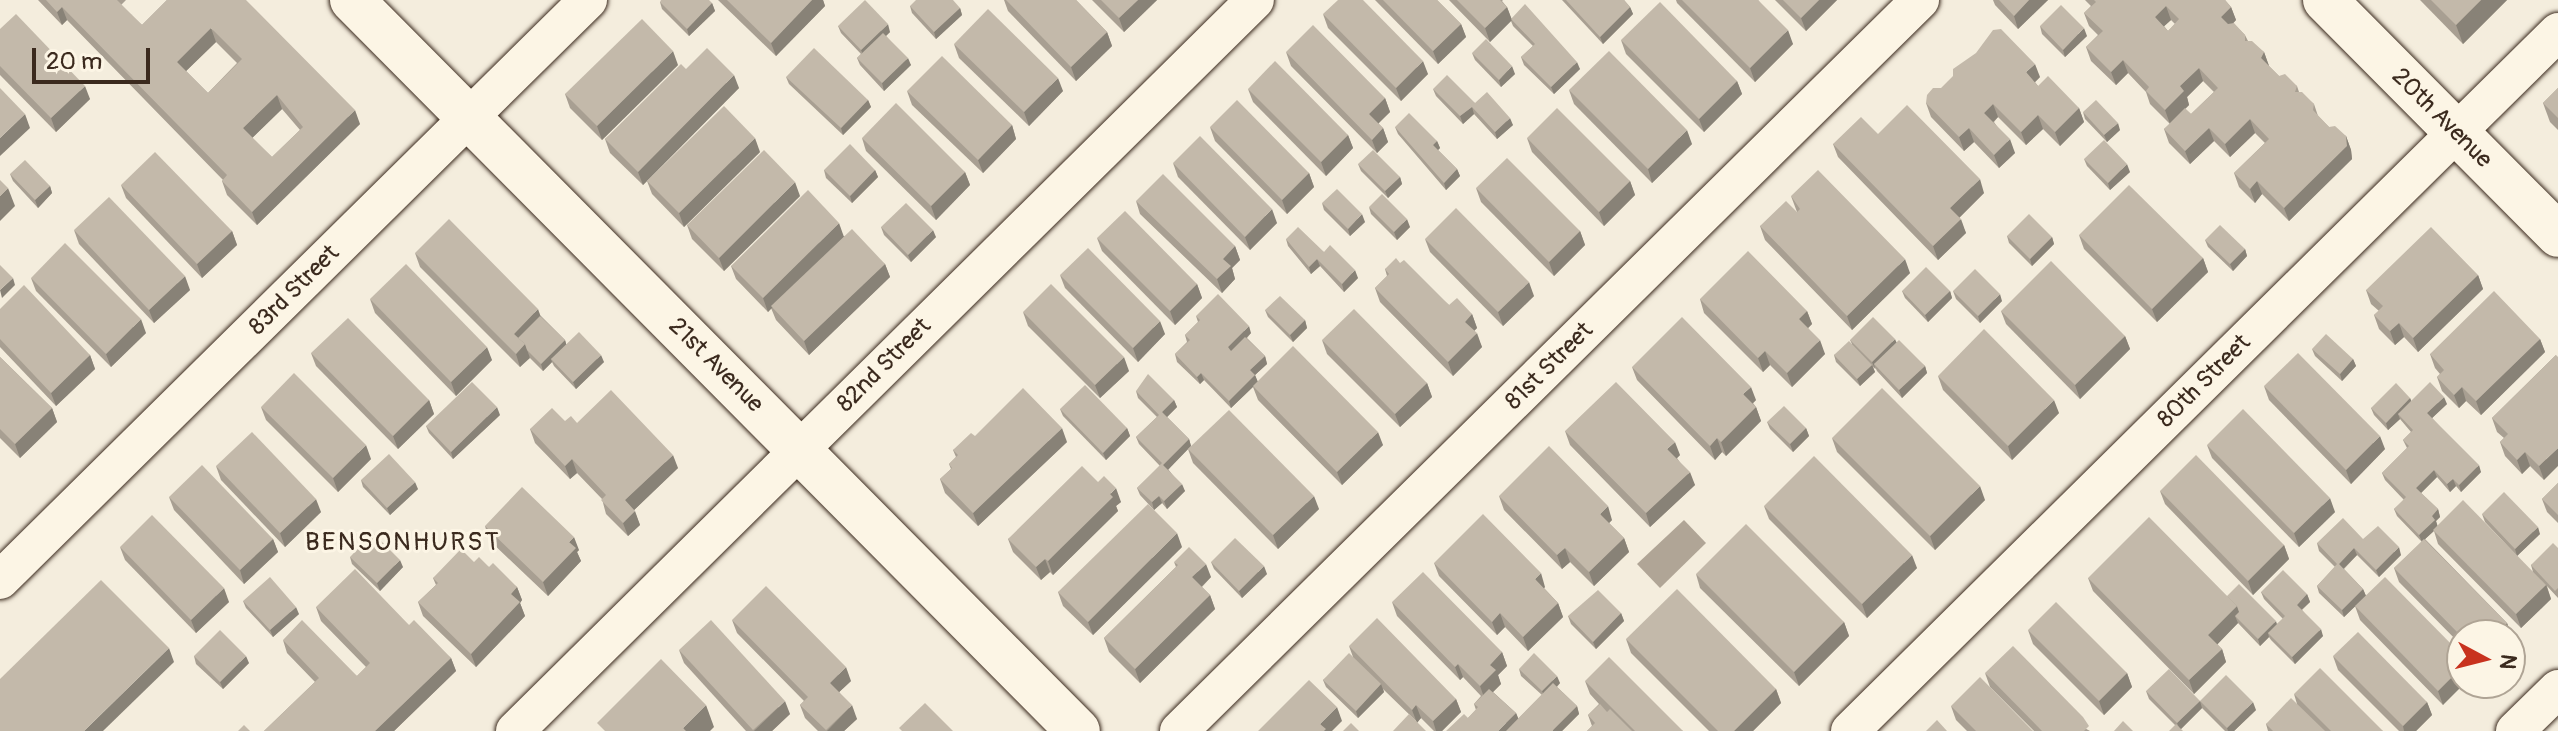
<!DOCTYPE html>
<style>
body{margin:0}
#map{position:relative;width:2558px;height:731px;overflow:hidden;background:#f4eddd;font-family:Pangolin,sans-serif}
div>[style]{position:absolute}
.water>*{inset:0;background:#b0a596}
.roads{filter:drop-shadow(0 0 2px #3b2a1e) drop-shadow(0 0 2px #3b2a1e)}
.minor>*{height:38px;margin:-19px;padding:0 19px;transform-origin:19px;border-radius:19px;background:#fcf5e5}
.tertiary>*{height:44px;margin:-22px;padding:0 22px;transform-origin:22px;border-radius:22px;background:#fcf5e5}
.wall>*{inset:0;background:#a89f92}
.shaded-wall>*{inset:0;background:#888277}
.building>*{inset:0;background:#c3b9aa}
span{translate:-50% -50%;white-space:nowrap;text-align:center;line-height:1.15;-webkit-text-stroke:6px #fcf5e5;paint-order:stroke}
.street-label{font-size:24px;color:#3b2a1e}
.neighbourhood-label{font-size:26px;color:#3b2a1e;letter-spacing:2px}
.north{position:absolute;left:2446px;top:619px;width:80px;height:80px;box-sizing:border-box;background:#fcf5e5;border:2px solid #afa495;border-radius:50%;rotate:97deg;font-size:22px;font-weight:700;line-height:32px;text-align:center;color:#3b2a1e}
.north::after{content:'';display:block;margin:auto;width:28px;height:36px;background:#c8321e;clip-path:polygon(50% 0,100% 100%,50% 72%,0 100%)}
.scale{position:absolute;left:32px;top:48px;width:118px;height:36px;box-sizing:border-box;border:4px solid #3b2a1e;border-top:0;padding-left:10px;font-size:24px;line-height:28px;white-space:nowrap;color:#3b2a1e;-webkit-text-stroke:6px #fcf5e5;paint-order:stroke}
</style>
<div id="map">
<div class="water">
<div style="clip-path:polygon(1684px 520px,1706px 543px,1660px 588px,1637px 564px)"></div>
</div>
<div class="roads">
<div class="minor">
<div style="left:0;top:580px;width:826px;rotate:-44.61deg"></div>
<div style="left:515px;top:731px;width:1040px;rotate:-44.65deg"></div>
<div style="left:1179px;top:731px;width:1041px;rotate:-44.61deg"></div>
<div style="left:1850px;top:731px;width:995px;rotate:-44.63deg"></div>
<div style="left:2515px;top:731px;width:60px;rotate:-44.3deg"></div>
</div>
<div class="tertiary">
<div style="left:352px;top:0;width:1030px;rotate:45.2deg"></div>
<div style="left:2325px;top:0;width:331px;rotate:45.2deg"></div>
</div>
</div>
<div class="wall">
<div style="clip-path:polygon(evenodd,38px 0,126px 0,121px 5px,142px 25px,167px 0,360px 124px,257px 225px,227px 195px,222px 181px,223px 180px,67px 20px,62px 25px,38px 0,216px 42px,237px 63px,208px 93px,186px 71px,216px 42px,38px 0,282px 109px,300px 130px,272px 157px,252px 138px,282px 109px)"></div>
<div style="clip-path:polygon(718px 0,823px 0,825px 6px,776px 56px)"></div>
<div style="clip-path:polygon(1004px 0,1076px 0,1107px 32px,1112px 46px,1076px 81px,1008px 11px)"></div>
<div style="clip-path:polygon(1092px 0,1157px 0,1124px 32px)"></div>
<div style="clip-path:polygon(1375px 0,1437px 0,1461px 24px,1466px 37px,1438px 64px)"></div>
<div style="clip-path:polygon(1449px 0,1503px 0,1502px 1px,1507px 7px,1511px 18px,1580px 69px,1554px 94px,1524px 65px,1521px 57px,1533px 46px,1513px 26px,1511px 21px,1490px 42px)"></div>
<div style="clip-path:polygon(1562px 0,1624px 0,1630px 7px,1633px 14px,1603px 44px)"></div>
<div style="clip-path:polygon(1676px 0,1758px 0,1793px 44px,1755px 82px,1677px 3px)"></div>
<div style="clip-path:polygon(1775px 0,1837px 0,1806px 31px)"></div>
<div style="clip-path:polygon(1993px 0,2048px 0,2018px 29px,1995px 5px)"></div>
<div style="clip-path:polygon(evenodd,2085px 0,2225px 0,2231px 7px,2236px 20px,2233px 23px,2245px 35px,2248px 41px,2264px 52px,2269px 66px,2279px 76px,2297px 86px,2299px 92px,2314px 104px,2318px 116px,2329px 127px,2346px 136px,2351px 150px,2352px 159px,2289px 221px,2262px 194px,2255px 203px,2239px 187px,2234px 173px,2265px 143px,2255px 133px,2230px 157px,2214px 141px,2190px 164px,2169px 143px,2164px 129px,2170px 124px,2150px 104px,2146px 92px,2128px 73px,2116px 85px,2091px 61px,2086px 47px,2098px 35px,2089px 26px,2084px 13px,2091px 6px,2085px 0,2171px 20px,2175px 24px,2168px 31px,2164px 26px,2171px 20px,2085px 0,2203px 81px,2214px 92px,2191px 114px,2185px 109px,2189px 105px,2187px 97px,2203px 81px)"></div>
<div style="clip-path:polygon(2420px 0,2507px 0,2463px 44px)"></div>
<div style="clip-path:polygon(660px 2px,712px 3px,715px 11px,689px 36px,662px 9px)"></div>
<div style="clip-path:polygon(910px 6px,960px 8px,962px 15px,936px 39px,912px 13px)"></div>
<div style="clip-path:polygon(1323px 14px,1428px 74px,1401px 101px,1328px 28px)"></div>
<div style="clip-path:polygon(838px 26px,890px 32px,886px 36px,911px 65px,884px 91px,860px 65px,857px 58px,861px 54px,841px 33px)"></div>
<div style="clip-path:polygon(2040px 26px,2087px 36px,2065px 57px,2042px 34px)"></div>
<div style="clip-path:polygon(0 29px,90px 99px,56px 132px,0 75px)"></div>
<div style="clip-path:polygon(1621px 40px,1737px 81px,1742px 94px,1704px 132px,1626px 54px)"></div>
<div style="clip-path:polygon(954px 44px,1063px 91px,1029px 126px,959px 58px)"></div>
<div style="clip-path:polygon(1286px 52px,1385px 98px,1390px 112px,1378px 123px,1383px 128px,1388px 142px,1377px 153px,1291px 66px)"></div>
<div style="clip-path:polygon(1472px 53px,1515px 74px,1501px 87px,1475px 60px)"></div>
<div style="clip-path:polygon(678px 65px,602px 140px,570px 108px,565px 94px)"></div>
<div style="clip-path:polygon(686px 69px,739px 88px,643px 185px,610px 153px,605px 139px)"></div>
<div style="clip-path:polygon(786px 77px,868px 100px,871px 107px,843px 135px,789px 84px)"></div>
<div style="clip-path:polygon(2040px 77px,2035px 82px,2038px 86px,2079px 108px,2084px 122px,2060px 146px,2043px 129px,2026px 145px,1998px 117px,1994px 122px,2015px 153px,1999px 168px,1974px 142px,1964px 151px,1931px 117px,1926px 103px)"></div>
<div style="clip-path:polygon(2558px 88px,2558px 130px,2550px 122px,2543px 103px)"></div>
<div style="clip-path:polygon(1248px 89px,1348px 135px,1353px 148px,1326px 176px,1253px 102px)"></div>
<div style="clip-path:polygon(1433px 89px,1475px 103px,1513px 125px,1497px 139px,1474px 114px,1463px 124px,1436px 96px)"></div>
<div style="clip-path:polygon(1569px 90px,1692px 144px,1652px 183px,1574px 104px)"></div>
<div style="clip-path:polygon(907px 91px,1012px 125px,1016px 139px,983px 173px,912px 105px)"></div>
<div style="clip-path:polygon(2083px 112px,2120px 130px,2107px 142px,2085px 119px)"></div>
<div style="clip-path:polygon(1210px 127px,1309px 173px,1314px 187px,1287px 214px,1215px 141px)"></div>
<div style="clip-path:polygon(1395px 127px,1437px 141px,1440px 148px,1438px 150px,1457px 169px,1460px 176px,1446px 190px,1398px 134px)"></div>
<div style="clip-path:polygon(1878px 134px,1984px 193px,1959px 218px,1966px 233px,1938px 260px,1838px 157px,1833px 144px)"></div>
<div style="clip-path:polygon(862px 138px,965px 172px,970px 185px,936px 220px,866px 151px)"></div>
<div style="clip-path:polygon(1527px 138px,1630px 181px,1635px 195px,1604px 226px,1532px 152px)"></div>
<div style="clip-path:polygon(760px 152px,684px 227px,652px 194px,647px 181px)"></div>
<div style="clip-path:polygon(2084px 159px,2130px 172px,2110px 190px,2087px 166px)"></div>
<div style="clip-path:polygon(1173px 163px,1277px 223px,1250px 250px,1178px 177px)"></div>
<div style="clip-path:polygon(1358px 164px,1400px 177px,1402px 184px,1388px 198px,1361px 171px)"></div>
<div style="clip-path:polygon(824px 170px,875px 170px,878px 177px,852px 203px,826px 178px)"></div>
<div style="clip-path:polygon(10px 174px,50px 186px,52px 193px,38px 208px,13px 181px)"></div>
<div style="clip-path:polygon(121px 185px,232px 231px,237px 245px,202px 278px,126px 198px)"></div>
<div style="clip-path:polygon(1476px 188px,1580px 231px,1585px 245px,1554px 276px,1481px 202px)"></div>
<div style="clip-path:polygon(800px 196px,724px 271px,692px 239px,687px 225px)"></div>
<div style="clip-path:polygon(1791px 196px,1910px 273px,1852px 330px,1765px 240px,1760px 226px,1797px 212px)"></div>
<div style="clip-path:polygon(1136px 201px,1235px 246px,1240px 260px,1232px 268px,1235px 279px,1222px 293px,1140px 214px)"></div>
<div style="clip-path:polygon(1322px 203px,1365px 222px,1350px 236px,1324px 210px)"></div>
<div style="clip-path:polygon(1369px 207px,1410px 227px,1397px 240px,1371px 214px)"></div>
<div style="clip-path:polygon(881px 227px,936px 237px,911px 262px,884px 235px)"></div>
<div style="clip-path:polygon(74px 230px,190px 290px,154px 323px,79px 244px)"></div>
<div style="clip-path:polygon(2079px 235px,2203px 258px,2208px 272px,2157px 322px,2084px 249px)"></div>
<div style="clip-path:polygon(844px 236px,885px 264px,890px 277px,809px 355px,776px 320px,771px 308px,768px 312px,736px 279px,731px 266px)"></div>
<div style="clip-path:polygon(2007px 236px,2052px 237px,2054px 244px,2032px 266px,2009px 243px)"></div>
<div style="clip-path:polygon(1097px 238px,1197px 284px,1202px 298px,1175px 325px,1102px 251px)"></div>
<div style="clip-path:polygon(1286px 239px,1324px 252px,1358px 278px,1344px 292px,1320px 266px,1311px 274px,1288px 246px)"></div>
<div style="clip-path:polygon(1425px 239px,1534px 296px,1503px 326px,1430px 252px)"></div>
<div style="clip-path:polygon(2205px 240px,2245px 249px,2247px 256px,2233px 271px,2208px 247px)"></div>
<div style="clip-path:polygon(415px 253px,541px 316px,565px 340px,566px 344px,604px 362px,576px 389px,554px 366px,552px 362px,543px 371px,529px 357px,520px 367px,420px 267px)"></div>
<div style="clip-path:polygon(1400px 263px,1449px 305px,1472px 314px,1477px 328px,1474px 331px,1482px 347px,1453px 376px,1380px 302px,1375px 288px,1387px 276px,1385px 269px)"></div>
<div style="clip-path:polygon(1060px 275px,1165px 334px,1138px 362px,1065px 288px)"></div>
<div style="clip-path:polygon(2478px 275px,2483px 289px,2418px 352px,2404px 337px,2395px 345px,2379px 329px,2374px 315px,2379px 311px,2371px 304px,2366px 290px)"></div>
<div style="clip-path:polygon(31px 278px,146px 333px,111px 367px,36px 291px)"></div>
<div style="clip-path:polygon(1902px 291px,1950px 291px,1952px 298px,1928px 322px,1905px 298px)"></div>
<div style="clip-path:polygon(1953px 291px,2002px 301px,1980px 323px,1956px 299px)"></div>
<div style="clip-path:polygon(370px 299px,492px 360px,456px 396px,375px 313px)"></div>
<div style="clip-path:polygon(1700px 299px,1807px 311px,1812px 324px,1808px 328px,1825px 354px,1792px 387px,1770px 365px,1763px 372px,1704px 313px)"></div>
<div style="clip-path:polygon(0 309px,90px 355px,95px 369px,56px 406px,0 347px)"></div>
<div style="clip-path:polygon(1265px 310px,1305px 320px,1307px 328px,1293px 342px,1268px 317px)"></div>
<div style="clip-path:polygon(2001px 311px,2125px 336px,2130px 349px,2080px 399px,2006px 324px)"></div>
<div style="clip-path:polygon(1023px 312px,1129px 371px,1100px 398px,1028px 326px)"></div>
<div style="clip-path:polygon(1196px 316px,1251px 333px,1247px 338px,1265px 356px,1267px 364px,1255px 375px,1257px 381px,1383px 445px,1342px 485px,1258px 400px,1253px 387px,1231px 408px,1204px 380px,1200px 384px,1177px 362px,1175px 354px,1187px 342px,1185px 335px,1198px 322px)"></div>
<div style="clip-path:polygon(2540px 339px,2545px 352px,2481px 415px,2466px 401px,2459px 408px,2442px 391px,2437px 377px,2440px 374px,2435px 368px,2430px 354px)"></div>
<div style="clip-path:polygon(1322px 340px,1427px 383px,1432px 397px,1400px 427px,1327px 354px)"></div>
<div style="clip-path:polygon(1850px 340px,1896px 342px,1925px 366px,1927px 373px,1902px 398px,1877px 371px,1876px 369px,1873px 367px,1875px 372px,1860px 386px,1836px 362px,1834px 355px,1852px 344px)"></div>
<div style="clip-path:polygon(2312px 349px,2353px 359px,2356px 366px,2342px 381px,2315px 356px)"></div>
<div style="clip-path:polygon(311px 353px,429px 400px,434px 414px,398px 449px,316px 366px)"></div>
<div style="clip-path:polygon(2556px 355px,2544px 480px,2530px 466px,2522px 474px,2505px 456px,2500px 442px,2504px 438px,2497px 432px,2492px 418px)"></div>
<div style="clip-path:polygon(0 357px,52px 408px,57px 422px,20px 458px,0 438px)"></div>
<div style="clip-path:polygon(1632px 367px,1756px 400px,1753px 403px,1756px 407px,1761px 421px,1726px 456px,1722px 452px,1715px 460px,1637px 380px)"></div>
<div style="clip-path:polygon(1938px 376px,2059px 413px,2012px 460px,1943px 390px)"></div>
<div style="clip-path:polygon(2264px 386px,2385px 449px,2351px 484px,2269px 400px)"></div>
<div style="clip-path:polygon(1136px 391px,1174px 400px,1177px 407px,1167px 417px,1189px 439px,1191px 446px,1168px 469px,1185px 491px,1167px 509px,1162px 503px,1154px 510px,1140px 495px,1137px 488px,1160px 466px,1139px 444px,1136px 437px,1157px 417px,1138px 398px)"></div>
<div style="clip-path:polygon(2410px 398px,2411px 401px,2447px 404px,2432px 418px,2481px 472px,2461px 492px,2456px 486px,2450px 492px,2437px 477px,2421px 493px,2438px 509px,2440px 517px,2436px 521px,2437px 526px,2533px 572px,2531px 565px,2558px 548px,2558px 598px,2547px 586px,2551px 599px,2521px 628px,2438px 544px,2434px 531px,2425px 539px,2507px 623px,2512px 637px,2462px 635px,2462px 646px,2399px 582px,2394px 568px,2422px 542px,2397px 516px,2394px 509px,2404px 500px,2385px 480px,2382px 473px,2407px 448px,2403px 440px,2411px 432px,2400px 419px,2388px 430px,2374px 415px,2371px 408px)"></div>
<div style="clip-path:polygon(261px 407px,371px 459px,338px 492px,266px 420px)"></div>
<div style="clip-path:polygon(1060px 409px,1127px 428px,1130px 436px,1106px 460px,1063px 416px)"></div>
<div style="clip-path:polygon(500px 415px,453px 459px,429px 433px,426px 426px)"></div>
<div style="clip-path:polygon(565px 421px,577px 423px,678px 468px,634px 510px,640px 525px,628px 536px,606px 514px,602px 499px,577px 473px,570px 479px,535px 443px,530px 429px)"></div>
<div style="clip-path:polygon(1767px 422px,1806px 428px,1809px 436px,1793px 452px,1770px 429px)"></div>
<div style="clip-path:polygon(1565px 431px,1680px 455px,1677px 458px,1695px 485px,1650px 527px,1570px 445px)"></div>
<div style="clip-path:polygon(975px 436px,1067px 442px,978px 526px,945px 493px,940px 479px,951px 469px,949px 464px,956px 457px,953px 450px)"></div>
<div style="clip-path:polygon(1832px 438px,1985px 500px,1935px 550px,1837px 452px)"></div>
<div style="clip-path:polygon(2207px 445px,2335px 512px,2299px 547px,2212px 458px)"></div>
<div style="clip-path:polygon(1188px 449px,1319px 509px,1278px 549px,1193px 463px)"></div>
<div style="clip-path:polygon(216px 466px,321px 512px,285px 547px,221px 480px)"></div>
<div style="clip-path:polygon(361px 480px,418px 489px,390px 515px,363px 487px)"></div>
<div style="clip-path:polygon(1098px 482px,1121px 502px,1116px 506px,1118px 511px,1053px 575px,1050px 572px,1041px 580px,1013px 552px,1008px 539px)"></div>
<div style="clip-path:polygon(2558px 483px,2558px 523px,2547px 512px,2542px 499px)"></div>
<div style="clip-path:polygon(2160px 491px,2284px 545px,2289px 559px,2253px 595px,2165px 504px)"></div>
<div style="clip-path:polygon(1499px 496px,1612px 520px,1609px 523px,1624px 538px,1629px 552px,1594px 586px,1570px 562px,1562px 569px,1504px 510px)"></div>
<div style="clip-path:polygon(169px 497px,273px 539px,278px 552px,244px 584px,174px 510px)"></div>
<div style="clip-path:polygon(1764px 506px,1917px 568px,1867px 618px,1769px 519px)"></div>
<div style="clip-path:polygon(2482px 514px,2540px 534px,2517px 556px,2485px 522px)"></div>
<div style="clip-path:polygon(485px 526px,579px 550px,577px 552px,581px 561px,548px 596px,489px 540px)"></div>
<div style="clip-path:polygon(2363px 539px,2401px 555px,2379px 577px,2357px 555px,2344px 569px,2363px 589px,2366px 596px,2462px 655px,2443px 705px,2360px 620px,2355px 606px,2344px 617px,2319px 593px,2317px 586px,2335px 567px,2319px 551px,2317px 543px)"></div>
<div style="clip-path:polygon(120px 547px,229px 602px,196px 633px,125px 560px)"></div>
<div style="clip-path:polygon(1182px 547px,1093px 635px,1063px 606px,1058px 592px)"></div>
<div style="clip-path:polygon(350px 557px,403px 567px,380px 591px,352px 564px)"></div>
<div style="clip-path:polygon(474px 562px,489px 567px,517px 587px,522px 600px,520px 603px,525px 616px,476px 667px,423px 616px,418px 602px,436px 585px,433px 578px)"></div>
<div style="clip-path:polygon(1174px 562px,1211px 577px,1202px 587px,1210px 595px,1215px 609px,1140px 683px,1109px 652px,1104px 638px,1176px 567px)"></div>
<div style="clip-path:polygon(1211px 562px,1267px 574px,1242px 598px,1214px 569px)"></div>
<div style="clip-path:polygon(1434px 563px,1545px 587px,1544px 588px,1558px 603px,1563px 617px,1528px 651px,1505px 627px,1497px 635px,1439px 576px)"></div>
<div style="clip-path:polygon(1696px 574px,1844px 622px,1849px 636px,1799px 686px,1700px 588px)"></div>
<div style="clip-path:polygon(2088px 578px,2227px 596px,2277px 624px,2283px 619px,2264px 599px,2261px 592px,2307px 594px,2310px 602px,2302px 610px,2323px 636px,2295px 664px,2271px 640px,2269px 637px,2260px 646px,2238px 623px,2217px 644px,2222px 649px,2226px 662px,2194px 694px,2093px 591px)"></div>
<div style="clip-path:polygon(243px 601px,299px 614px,273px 637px,246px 608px)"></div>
<div style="clip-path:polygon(1392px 602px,1502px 652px,1507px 666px,1498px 675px,1501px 684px,1493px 692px,1516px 713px,1518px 719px,1542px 695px,1521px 676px,1519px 669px,1560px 683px,1557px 687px,1577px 706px,1579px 714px,1562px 731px,1468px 718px,1476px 710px,1474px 704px,1481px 696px,1463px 677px,1460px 680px,1397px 616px)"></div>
<div style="clip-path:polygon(316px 607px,409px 625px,451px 658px,456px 671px,394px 731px,264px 731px,315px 682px,287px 653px,283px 640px,357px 676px,366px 667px,321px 621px)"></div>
<div style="clip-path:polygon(1621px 613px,1624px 621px,1596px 649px,1571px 624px,1568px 616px)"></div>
<div style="clip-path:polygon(732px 620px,851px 681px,839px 692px,857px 719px,844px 731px,818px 731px,805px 718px,800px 705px,804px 701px,737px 633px)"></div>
<div style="clip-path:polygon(2028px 630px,2127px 673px,2132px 687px,2104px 715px,2033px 644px)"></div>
<div style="clip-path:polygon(1626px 639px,1776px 689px,1781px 703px,1753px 731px,1709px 731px,1631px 653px)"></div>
<div style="clip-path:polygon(1349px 646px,1456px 699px,1461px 712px,1442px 731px,1434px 731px,1421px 718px,1417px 722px,1383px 689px,1384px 692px,1358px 718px,1326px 687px,1323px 680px,1353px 657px)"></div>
<div style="clip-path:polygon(679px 650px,790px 714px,772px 731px,746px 731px,684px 663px)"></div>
<div style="clip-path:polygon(194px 656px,249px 663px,223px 689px,196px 664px)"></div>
<div style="clip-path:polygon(2333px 656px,2427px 702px,2432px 715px,2416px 731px,2399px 731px,2338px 670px)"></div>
<div style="clip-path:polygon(1985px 673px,2090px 731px,2034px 731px,1990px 687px)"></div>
<div style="clip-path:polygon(1585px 681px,1683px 731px,1587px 731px,1592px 726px,1588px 715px,1599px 704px,1590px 694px)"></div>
<div style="clip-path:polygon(2146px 691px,2200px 701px,2256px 710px,2234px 731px,2225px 731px,2202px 708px,2181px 729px,2175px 725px,2149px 699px)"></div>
<div style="clip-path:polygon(2294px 694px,2383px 731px,2268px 731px,2266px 724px,2297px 704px)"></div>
<div style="clip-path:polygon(1951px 706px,2033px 731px,1967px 731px,1956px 720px)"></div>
</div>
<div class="shaded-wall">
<div style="clip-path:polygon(812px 0,823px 0,825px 6px,776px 56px,771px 43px)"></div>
<div style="clip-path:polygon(1138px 0,1157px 0,1124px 32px,1119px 18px)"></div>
<div style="clip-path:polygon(1819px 0,1837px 0,1806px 31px,1801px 18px)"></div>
<div style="clip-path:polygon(2029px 0,2048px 0,2018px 29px,2014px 16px)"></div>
<div style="clip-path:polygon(2481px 0,2507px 0,2463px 44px,2456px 25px)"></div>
<div style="clip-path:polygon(712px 3px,715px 11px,689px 36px,687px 29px)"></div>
<div style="clip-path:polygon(2166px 6px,2171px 20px,2160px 30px,2155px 17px)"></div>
<div style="clip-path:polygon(62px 7px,67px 20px,62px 25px,57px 12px)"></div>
<div style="clip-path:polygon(1507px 7px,1512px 20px,1490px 42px,1485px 28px)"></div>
<div style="clip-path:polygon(1630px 7px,1633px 14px,1603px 44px,1600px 37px)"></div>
<div style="clip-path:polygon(2231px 7px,2236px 20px,2226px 31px,2221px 17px)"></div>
<div style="clip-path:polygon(960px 8px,962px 15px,936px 39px,934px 32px)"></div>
<div style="clip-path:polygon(888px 24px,890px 32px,864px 57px,861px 50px)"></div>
<div style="clip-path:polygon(1461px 24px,1466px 37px,1438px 64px,1433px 51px)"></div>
<div style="clip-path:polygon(211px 28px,216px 42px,182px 75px,177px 62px)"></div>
<div style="clip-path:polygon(2084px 28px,2087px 36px,2065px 57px,2063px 50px)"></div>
<div style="clip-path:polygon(1788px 30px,1793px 44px,1755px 82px,1750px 68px)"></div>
<div style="clip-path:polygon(1107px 32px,1112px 46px,1076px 81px,1071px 67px)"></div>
<div style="clip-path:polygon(673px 51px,678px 65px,602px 140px,597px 126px)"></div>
<div style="clip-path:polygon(2264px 52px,2269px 66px,2261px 58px)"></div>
<div style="clip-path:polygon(908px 58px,911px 65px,884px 91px,882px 83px)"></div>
<div style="clip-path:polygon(2123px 60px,2128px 73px,2116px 85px,2111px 72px)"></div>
<div style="clip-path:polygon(1423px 61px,1428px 74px,1401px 101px,1396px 88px)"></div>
<div style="clip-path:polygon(1577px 62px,1580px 69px,1554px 94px,1551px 87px)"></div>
<div style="clip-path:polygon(2035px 64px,2040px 77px,2031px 86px,2026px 72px)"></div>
<div style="clip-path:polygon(1512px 66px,1515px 74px,1501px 87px,1499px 80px)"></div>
<div style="clip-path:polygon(2199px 68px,2203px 81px,2187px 97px,2189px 105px,2170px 124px,2165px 110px,2180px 86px)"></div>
<div style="clip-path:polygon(734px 75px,739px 88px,643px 185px,638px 172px)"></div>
<div style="clip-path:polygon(1058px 78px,1063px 91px,1029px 126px,1024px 112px)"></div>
<div style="clip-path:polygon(1737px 81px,1742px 94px,1704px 132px,1699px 119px)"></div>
<div style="clip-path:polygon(85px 86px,90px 99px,56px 132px,51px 118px)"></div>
<div style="clip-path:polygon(277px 95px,282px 109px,248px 142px,243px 128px)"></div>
<div style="clip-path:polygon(1385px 98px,1390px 112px,1374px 128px,1369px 114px)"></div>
<div style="clip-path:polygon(868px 100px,871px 107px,843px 135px,841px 128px)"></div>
<div style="clip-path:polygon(1993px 104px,1998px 117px,1989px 126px,1984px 113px)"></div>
<div style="clip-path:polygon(1472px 107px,1474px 114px,1463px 124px,1460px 116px)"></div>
<div style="clip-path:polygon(2079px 108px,2084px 122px,2060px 146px,2055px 132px)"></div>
<div style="clip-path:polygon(355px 110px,360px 124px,257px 225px,252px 212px)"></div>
<div style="clip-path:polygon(25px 114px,30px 128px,0 156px,0 138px)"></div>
<div style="clip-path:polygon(2038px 115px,2043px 129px,2026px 145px,2021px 132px)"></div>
<div style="clip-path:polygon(1510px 118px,1513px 125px,1497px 139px,1495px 132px)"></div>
<div style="clip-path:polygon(2250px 119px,2255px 133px,2230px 157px,2225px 144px)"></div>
<div style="clip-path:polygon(2118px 123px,2120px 130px,2107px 142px,2104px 135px)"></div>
<div style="clip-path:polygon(1012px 125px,1016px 139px,983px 173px,978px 160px)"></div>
<div style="clip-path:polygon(1383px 128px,1388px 142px,1377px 153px,1372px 140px)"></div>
<div style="clip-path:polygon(1969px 128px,1974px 142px,1964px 151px,1959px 137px)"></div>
<div style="clip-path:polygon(2209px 128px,2214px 141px,2190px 164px,2185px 151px)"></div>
<div style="clip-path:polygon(1687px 130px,1692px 144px,1652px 183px,1648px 169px)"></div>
<div style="clip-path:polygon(1348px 135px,1353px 148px,1326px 176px,1321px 162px)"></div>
<div style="clip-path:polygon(2346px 136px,2351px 150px,2352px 159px,2289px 221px,2284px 208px)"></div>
<div style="clip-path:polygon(755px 138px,760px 152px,684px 227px,679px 213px)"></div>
<div style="clip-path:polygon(2010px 139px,2015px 153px,1999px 168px,1994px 155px)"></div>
<div style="clip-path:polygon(1437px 141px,1440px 148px,1436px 152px,1433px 145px)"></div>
<div style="clip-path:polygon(2127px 164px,2130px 172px,2110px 190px,2108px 183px)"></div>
<div style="clip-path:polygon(1457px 169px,1460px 176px,1446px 190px,1444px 183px)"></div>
<div style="clip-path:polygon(875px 170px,878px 177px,852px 203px,850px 196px)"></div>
<div style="clip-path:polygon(965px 172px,970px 185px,936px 220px,931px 206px)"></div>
<div style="clip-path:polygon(1309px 173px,1314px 187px,1287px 214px,1282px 200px)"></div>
<div style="clip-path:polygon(1400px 177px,1402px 184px,1388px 198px,1385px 191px)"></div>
<div style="clip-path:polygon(1980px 179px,1984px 193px,1955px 222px,1950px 208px)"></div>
<div style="clip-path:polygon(1630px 181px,1635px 195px,1604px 226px,1599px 212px)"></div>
<div style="clip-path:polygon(2257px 181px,2262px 194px,2255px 203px,2250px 189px)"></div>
<div style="clip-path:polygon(795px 182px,800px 196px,724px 271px,719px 258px)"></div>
<div style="clip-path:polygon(50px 186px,52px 193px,38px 208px,35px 200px)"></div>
<div style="clip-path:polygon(8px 188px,15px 206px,0 221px,0 196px)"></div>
<div style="clip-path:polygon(1272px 209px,1277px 223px,1250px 250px,1245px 237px)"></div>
<div style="clip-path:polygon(1362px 214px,1365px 222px,1350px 236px,1348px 229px)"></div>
<div style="clip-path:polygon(1407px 219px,1410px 227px,1397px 240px,1394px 232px)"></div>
<div style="clip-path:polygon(1961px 219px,1966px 233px,1938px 260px,1933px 246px)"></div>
<div style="clip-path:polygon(839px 223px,844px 237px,768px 312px,763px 298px)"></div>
<div style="clip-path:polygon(933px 230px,936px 237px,911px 262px,908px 255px)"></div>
<div style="clip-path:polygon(232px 231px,237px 245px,202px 278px,197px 264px)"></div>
<div style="clip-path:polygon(1580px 231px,1585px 245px,1554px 276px,1549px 262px)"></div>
<div style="clip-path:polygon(2052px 237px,2054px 244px,2032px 266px,2030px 259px)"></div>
<div style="clip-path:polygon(1235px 246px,1240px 260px,1232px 268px,1235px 279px,1222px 293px,1217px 279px,1223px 259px)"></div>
<div style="clip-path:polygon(2245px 249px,2247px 256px,2233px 271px,2230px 264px)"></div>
<div style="clip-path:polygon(2203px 258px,2208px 272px,2157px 322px,2152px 309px)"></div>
<div style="clip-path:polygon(1317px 259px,1320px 266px,1311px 274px,1309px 267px)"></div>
<div style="clip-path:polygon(1905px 259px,1910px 273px,1852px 330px,1847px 316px)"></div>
<div style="clip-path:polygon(885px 264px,890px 277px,809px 355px,804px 341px)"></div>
<div style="clip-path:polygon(1355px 270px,1358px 278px,1344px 292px,1342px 284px)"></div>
<div style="clip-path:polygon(2478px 275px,2483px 289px,2418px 352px,2413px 338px)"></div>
<div style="clip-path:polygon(185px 276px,190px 290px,154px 323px,149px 310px)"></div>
<div style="clip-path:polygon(13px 278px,15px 285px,2px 298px,0 290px)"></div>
<div style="clip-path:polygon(1529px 282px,1534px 296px,1503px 326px,1498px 312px)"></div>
<div style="clip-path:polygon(1197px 284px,1202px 298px,1175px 325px,1170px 311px)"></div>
<div style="clip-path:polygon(1950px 291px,1952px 298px,1928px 322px,1925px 315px)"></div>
<div style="clip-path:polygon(2000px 294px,2002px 301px,1980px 323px,1978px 316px)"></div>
<div style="clip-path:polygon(538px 309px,543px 323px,521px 345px,514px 334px)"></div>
<div style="clip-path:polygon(1807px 311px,1812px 324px,1804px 332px,1799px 319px)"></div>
<div style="clip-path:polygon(1472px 314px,1477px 328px,1470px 335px,1465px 322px)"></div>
<div style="clip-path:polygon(141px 319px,146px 333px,111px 367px,106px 354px)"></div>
<div style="clip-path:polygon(1305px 320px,1307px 328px,1293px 342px,1290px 335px)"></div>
<div style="clip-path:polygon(1160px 321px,1165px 334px,1138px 362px,1133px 348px)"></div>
<div style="clip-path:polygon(2399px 323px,2404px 337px,2395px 345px,2390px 331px)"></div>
<div style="clip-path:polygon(1249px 326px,1251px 333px,1230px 354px,1228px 347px)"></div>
<div style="clip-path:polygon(1477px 333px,1482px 347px,1453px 376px,1448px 362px)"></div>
<div style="clip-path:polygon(2125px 336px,2130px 349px,2080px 399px,2075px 385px)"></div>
<div style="clip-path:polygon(1895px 339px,1898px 346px,1874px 364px,1875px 369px,1872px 362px)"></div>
<div style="clip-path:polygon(2540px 339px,2545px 352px,2481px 415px,2476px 401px)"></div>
<div style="clip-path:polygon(565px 340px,567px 347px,551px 359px,552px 362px,543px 371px,541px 364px)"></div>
<div style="clip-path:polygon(1820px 340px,1825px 354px,1792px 387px,1787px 373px)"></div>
<div style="clip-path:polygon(525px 344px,530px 358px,520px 367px,516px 354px)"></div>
<div style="clip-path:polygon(487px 347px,492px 360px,456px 396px,451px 382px)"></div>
<div style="clip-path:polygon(1765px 351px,1770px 365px,1763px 372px,1758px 358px)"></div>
<div style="clip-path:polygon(90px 355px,95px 369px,56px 406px,51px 393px)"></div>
<div style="clip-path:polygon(601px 355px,604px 362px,576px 389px,573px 382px)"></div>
<div style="clip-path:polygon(1265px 356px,1267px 364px,1255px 375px,1258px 382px,1231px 408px,1229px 401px,1250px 370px)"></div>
<div style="clip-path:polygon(1124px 357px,1129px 371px,1100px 398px,1095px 385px)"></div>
<div style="clip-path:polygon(2353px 359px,2356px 366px,2342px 381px,2340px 374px)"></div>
<div style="clip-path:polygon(1872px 365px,1875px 372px,1860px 386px,1857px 379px)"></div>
<div style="clip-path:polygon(1925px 366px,1927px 373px,1902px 398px,1899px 390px)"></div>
<div style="clip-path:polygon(1201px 373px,1204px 380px,1200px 384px,1197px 377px)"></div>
<div style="clip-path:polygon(1427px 383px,1432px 397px,1400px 427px,1395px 414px)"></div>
<div style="clip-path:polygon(1751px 387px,1756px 400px,1748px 408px,1743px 394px)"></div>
<div style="clip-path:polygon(2462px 387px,2466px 401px,2459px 408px,2454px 395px)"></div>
<div style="clip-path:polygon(2444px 397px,2447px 404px,2430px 420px,2427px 413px)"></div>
<div style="clip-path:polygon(2410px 398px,2413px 405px,2398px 414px,2400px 419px,2388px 430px,2386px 423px)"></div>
<div style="clip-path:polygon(429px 400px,434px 414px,398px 449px,393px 436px)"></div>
<div style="clip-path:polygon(1174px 400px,1177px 407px,1165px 419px,1162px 412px)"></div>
<div style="clip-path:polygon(2054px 400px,2059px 413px,2012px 460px,2008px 446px)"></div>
<div style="clip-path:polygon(497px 407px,500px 415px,453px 459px,451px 452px)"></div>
<div style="clip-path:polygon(1756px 407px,1761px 421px,1726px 456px,1721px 442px)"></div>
<div style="clip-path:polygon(52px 408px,57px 422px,20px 458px,15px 444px)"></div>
<div style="clip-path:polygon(1062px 428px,1067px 442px,978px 526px,973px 513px)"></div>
<div style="clip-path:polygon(1127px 428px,1130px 436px,1106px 460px,1103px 453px)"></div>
<div style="clip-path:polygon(1806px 428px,1809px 436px,1793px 452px,1790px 444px)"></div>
<div style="clip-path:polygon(1378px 432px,1383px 445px,1342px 485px,1337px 472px)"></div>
<div style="clip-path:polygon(2380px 436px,2385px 449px,2351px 484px,2346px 470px)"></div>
<div style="clip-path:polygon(1717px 438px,1722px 452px,1715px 460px,1710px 446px)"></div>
<div style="clip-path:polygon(1189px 439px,1191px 446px,1166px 472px,1163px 465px)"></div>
<div style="clip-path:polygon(1675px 442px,1680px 455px,1672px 463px,1667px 449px)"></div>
<div style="clip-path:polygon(366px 445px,371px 459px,338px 492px,333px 478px)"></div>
<div style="clip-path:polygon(2558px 448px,2558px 466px,2544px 480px,2539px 466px)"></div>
<div style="clip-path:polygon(2525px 452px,2530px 466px,2522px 474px,2517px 460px)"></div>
<div style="clip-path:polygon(673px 455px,678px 468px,630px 514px,625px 500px)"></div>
<div style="clip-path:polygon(572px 459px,577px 473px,570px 479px,565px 466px)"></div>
<div style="clip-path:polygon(2479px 465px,2481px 472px,2461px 492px,2459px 485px)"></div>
<div style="clip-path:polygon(2434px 470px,2437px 477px,2419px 495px,2416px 488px)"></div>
<div style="clip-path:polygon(1690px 472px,1695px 485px,1650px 527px,1646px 513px)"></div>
<div style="clip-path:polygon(2453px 479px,2456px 486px,2450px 492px,2447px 484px)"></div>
<div style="clip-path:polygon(415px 482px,418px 489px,390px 515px,387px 508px)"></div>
<div style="clip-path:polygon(1182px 484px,1185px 491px,1167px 509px,1164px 501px)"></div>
<div style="clip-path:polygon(1980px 486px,1985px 500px,1935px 550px,1930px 536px)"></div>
<div style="clip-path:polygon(1116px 488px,1121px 502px,1116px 506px,1118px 511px,1053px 575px,1048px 561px)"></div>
<div style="clip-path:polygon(1159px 496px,1162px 503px,1154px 510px,1152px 502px)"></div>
<div style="clip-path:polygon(1314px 496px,1319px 509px,1278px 549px,1273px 535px)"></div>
<div style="clip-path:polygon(2330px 498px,2335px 512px,2299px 547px,2294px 533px)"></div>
<div style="clip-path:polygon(316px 499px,321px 512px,285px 547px,280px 533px)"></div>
<div style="clip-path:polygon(1608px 506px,1612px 520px,1605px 527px,1600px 514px)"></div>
<div style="clip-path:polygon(2438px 509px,2440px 517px,2436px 521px,2438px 527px,2422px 542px,2419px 535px,2432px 516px)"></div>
<div style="clip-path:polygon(635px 511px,640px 525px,628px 536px,623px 523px)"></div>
<div style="clip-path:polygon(2538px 527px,2540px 534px,2517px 556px,2515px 549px)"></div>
<div style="clip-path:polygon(1177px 533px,1182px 547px,1093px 635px,1088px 622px)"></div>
<div style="clip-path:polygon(574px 537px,579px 550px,577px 552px,581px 561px,548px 596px,543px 582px,569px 542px)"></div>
<div style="clip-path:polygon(1624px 538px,1629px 552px,1594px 586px,1589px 572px)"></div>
<div style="clip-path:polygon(273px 539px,278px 552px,244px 584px,240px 570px)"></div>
<div style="clip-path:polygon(2284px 545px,2289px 559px,2253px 595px,2248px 581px)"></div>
<div style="clip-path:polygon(2399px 547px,2401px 555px,2379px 577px,2376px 570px)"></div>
<div style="clip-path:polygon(1565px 548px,1570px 562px,1562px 569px,1557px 555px)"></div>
<div style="clip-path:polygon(2354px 548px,2357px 555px,2341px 571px,2339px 564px)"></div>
<div style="clip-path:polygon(1912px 555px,1917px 568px,1867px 618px,1862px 604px)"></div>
<div style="clip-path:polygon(1045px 559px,1050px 572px,1041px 580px,1036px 567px)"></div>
<div style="clip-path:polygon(400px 560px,403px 567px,380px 591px,377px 583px)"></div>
<div style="clip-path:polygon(1206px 564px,1211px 577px,1197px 591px,1192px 577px)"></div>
<div style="clip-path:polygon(1264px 566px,1267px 574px,1242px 598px,1239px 591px)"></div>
<div style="clip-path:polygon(1541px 573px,1545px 587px,1539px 593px,1535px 579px)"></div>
<div style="clip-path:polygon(2546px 585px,2551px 599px,2521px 628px,2516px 614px)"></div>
<div style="clip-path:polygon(517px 587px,522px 600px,520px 603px,525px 616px,476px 667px,471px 654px,511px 594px)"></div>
<div style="clip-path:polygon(224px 588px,229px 602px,196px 633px,191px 620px)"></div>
<div style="clip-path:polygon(2363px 589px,2366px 596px,2344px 617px,2342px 610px)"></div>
<div style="clip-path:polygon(2307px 594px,2310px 602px,2299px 612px,2297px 605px)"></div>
<div style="clip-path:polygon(1210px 595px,1215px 609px,1140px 683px,1135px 669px)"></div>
<div style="clip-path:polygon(1558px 603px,1563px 617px,1528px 651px,1523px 637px)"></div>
<div style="clip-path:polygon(2237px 606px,2242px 619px,2235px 616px,2238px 623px,2213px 649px,2208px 635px)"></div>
<div style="clip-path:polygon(296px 607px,299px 614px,273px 637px,270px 630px)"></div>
<div style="clip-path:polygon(1500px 613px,1505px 627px,1497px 635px,1492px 622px)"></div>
<div style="clip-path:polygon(1621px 613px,1624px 621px,1596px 649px,1593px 642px)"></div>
<div style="clip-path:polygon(2276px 621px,2278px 628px,2268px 633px,2269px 637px,2260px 646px,2258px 639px)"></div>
<div style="clip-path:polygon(1844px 622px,1849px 636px,1799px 686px,1794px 672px)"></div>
<div style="clip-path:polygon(2507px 623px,2512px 637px,2510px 639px,2510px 635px,2495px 635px)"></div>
<div style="clip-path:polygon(2321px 629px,2323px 636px,2295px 664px,2292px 657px)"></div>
<div style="clip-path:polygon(169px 648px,174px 662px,103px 731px,84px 731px)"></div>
<div style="clip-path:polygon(2222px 649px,2226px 662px,2194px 694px,2189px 680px)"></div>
<div style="clip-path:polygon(1502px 652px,1507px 666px,1498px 675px,1501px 684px,1485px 700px,1480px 686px,1490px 665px)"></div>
<div style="clip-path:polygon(246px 656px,249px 663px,223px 689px,220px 682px)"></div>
<div style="clip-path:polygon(451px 658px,456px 671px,394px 731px,375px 731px)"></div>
<div style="clip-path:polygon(1458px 664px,1463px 677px,1460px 680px,1455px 667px)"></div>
<div style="clip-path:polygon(846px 667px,851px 681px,835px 696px,830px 683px)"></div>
<div style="clip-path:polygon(2462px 667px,2462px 683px,2465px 683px,2443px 705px,2438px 691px)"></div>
<div style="clip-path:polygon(2127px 673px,2132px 687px,2104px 715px,2099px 701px)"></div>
<div style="clip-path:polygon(1557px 676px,1560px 683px,1545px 698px,1542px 691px)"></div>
<div style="clip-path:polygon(1381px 684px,1384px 692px,1358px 718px,1356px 711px)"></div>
<div style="clip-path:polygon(1776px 689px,1781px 703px,1753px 731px,1734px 731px)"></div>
<div style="clip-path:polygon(1456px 699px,1461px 712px,1442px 731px,1436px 731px,1433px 721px)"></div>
<div style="clip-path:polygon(785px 701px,790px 714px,772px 731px,754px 731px)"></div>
<div style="clip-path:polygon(2200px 701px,2202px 708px,2180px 730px,2177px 723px)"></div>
<div style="clip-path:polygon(2253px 702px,2256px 710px,2234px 731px,2228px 731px,2227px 728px)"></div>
<div style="clip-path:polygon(2427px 702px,2432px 715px,2416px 731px,2404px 731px,2403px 726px)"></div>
<div style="clip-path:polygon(706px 705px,714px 727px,710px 731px,684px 731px,683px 728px)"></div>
<div style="clip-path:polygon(852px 705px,857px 719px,844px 731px,827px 731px)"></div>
<div style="clip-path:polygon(1416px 705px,1421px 718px,1417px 723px,1412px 710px)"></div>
<div style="clip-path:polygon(1577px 706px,1579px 714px,1562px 731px,1552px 731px)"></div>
<div style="clip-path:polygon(1337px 707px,1342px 721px,1332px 731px,1323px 731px,1320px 724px)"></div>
<div style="clip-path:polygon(1516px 713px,1519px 720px,1508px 731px,1498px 731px)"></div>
</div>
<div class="building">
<div style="clip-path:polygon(evenodd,46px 0,117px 0,142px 25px,167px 0,246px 0,355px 110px,252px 212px,222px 181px,227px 175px,62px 7px,57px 12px,46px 0,211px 28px,242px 59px,208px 93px,177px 62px,211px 28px,46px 0,277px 95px,303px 127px,272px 157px,243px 128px,277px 95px)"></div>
<div style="clip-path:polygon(661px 0,709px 0,712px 3px,687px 29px,660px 2px)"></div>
<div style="clip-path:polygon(727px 0,812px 0,771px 43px)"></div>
<div style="clip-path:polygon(865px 0,888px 24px,861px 50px,838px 26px)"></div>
<div style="clip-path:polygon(916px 0,953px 0,960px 8px,934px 32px,910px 6px)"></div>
<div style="clip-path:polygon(1006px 0,1076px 0,1107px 32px,1071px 67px)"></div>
<div style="clip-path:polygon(1101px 0,1138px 0,1119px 18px)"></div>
<div style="clip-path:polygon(1338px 0,1363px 0,1423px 61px,1396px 88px,1323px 14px)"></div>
<div style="clip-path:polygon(1383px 0,1437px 0,1461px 24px,1433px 51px)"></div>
<div style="clip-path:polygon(1457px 0,1500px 0,1507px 7px,1485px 28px)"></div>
<div style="clip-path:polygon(1566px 0,1624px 0,1630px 7px,1600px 37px)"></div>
<div style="clip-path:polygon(1682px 0,1758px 0,1788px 30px,1750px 68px)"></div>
<div style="clip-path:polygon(1783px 0,1819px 0,1801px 18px)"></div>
<div style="clip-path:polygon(1999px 0,2029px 0,2014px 16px)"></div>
<div style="clip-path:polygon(evenodd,2094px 0,2225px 0,2231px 7px,2221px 17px,2228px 24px,2234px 23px,2245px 35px,2245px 41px,2252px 41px,2264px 52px,2261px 58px,2279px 76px,2285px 74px,2297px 86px,2295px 92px,2302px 92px,2314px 104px,2313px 110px,2329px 127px,2335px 126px,2346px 136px,2347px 146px,2284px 208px,2257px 181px,2250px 189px,2234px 173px,2269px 139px,2250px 119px,2225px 144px,2209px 128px,2185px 151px,2164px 129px,2185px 108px,2191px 114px,2218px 88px,2199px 68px,2180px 86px,2184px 91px,2165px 110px,2146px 91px,2149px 87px,2123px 60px,2111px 72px,2086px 47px,2103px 31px,2084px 13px,2096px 2px,2094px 0,2166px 6px,2179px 19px,2168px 31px,2155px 17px,2166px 6px)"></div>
<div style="clip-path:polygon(2431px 0,2481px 0,2456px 25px)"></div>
<div style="clip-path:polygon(1660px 2px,1737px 81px,1699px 119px,1621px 40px)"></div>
<div style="clip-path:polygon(1525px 4px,1577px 62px,1551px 87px,1521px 57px,1535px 44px,1511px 19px)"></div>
<div style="clip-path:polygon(2061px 5px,2084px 28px,2063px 50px,2040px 26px)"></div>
<div style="clip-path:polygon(988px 9px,1058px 78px,1024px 112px,954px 44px)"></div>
<div style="clip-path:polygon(16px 14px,85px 86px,51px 118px,0 66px,0 29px)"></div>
<div style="clip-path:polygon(642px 19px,673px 51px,597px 126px,565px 94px)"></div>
<div style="clip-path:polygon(1313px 25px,1385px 98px,1369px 114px,1383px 128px,1372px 140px,1286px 52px)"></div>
<div style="clip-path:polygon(2001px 29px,2035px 64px,2026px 72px,2038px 86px,2048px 76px,2079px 108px,2055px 132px,2038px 115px,2021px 132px,1993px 104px,1984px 113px,2010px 139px,1994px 155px,1969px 128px,1959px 137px,1926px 103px,1927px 95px,1933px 88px,1941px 88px,1953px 76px,1953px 69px,1976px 53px,1993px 30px)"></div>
<div style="clip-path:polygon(883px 33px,908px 58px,882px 83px,857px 58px)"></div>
<div style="clip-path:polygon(1486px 39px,1512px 66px,1499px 80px,1472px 53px)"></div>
<div style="clip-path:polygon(707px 48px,734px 75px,638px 172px,605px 139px,681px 64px,686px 69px)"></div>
<div style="clip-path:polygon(814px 48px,868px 100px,841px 128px,786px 77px)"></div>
<div style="clip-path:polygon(1609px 51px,1687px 130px,1648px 169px,1569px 90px)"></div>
<div style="clip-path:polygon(942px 56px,1012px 125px,978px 160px,907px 91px)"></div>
<div style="clip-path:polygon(1275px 61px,1348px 135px,1321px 162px,1248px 89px)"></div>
<div style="clip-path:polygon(1447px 75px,1475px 103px,1487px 92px,1510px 118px,1495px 132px,1472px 107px,1460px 116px,1433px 89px)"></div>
<div style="clip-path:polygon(0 88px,25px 114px,0 138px)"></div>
<div style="clip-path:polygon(2558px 88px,2558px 118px,2543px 103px)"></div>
<div style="clip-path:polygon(1237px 100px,1309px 173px,1282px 200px,1210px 127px)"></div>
<div style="clip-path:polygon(2096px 100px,2118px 123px,2104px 135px,2083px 112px)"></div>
<div style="clip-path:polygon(896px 103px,965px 172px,931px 206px,862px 138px)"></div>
<div style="clip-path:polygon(1907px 105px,1980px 179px,1950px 208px,1961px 219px,1933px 246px,1833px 144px,1861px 117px,1878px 134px)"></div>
<div style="clip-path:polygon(724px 106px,755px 138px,679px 213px,647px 181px)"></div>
<div style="clip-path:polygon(1557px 108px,1630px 181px,1599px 212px,1527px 138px)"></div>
<div style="clip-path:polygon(1409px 113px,1437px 141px,1433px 145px,1457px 169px,1444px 183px,1395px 127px)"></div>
<div style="clip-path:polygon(1200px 136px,1272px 209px,1245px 237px,1173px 163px)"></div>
<div style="clip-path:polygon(2104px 140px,2127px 164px,2108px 183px,2084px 159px)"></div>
<div style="clip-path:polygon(850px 144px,875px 170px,850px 196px,824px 170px)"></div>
<div style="clip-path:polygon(764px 150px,795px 182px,719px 258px,687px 225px)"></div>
<div style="clip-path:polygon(1373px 150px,1400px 177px,1385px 191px,1358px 164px)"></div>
<div style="clip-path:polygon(155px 152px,232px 231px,197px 264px,121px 185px)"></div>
<div style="clip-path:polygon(1507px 158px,1580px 231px,1549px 262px,1476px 188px)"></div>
<div style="clip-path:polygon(25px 160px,50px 186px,35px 200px,10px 174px)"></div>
<div style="clip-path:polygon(1818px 170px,1905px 259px,1847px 316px,1760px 226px,1786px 201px,1797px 212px,1800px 209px,1791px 196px)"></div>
<div style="clip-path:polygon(1163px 174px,1235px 246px,1223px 259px,1231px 266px,1217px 279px,1136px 201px)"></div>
<div style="clip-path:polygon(0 180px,8px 188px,0 196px)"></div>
<div style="clip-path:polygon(2129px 185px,2203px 258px,2152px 309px,2079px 235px)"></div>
<div style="clip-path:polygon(1337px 189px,1362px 214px,1348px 229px,1322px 203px)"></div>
<div style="clip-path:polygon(808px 190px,839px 223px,763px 298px,731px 266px)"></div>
<div style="clip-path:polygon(1382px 194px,1407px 219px,1394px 232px,1369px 207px)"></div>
<div style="clip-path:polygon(109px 197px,185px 276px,149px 310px,74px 230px)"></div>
<div style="clip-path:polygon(906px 203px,933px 230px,908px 255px,881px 227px)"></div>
<div style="clip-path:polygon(1456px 208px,1529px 282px,1498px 312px,1425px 239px)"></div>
<div style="clip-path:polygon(1125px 211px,1197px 284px,1170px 311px,1097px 238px)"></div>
<div style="clip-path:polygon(2029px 214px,2052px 237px,2030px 259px,2007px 236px)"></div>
<div style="clip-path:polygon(449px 219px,538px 309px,514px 334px,525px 344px,516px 354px,415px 253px)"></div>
<div style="clip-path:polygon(2220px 225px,2245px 249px,2230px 264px,2205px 240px)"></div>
<div style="clip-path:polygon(1298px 227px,1324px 252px,1330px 245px,1355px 270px,1342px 284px,1317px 259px,1309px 267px,1286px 239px)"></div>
<div style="clip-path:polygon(2431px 227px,2478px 275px,2413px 338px,2399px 323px,2390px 331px,2374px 315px,2383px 306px,2366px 290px)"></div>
<div style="clip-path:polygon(852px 229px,885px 264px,804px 341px,771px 306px)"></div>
<div style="clip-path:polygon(65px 243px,141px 319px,106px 354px,31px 278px)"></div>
<div style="clip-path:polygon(1088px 248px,1160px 321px,1133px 348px,1060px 275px)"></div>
<div style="clip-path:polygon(1748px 251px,1807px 311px,1799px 319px,1820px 340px,1787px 373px,1765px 351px,1758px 358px,1700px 299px)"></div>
<div style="clip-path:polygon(1396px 258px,1400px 263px,1404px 260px,1449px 305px,1457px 298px,1472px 314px,1465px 322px,1477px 333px,1448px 362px,1375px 288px,1389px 274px,1385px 269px)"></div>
<div style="clip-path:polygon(2051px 261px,2125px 336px,2075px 385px,2001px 311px)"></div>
<div style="clip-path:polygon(406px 264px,487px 347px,451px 382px,370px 299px)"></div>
<div style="clip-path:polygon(0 265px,13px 278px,0 290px)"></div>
<div style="clip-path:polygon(1926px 267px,1950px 291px,1925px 315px,1902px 291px)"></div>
<div style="clip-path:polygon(1975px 269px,2000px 294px,1978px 316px,1953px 291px)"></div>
<div style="clip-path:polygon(1051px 284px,1124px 357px,1095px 385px,1023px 312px)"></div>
<div style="clip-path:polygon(24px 285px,90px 355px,51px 393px,0 339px,0 309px)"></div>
<div style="clip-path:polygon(2494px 291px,2540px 339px,2476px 401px,2462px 387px,2454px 395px,2437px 377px,2444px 370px,2430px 354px)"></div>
<div style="clip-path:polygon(1218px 294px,1249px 326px,1228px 347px,1231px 351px,1245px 337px,1265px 356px,1250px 370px,1255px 375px,1229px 401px,1201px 373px,1197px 377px,1175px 354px,1190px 340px,1185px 335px,1200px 320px,1196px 316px)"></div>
<div style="clip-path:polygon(1280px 296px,1305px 320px,1290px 335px,1265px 310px)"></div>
<div style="clip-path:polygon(1354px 309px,1427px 383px,1395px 414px,1322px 340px)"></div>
<div style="clip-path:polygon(540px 316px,565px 340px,541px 364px,527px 350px,525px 344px,518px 338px)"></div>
<div style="clip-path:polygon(1682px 317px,1751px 387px,1743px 394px,1756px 407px,1721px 442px,1717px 438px,1710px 446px,1632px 367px)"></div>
<div style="clip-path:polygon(1873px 317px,1895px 339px,1872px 362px,1850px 340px)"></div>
<div style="clip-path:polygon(348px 318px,429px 400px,393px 436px,311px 353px)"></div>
<div style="clip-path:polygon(1984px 329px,2054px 400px,2008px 446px,1938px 376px)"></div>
<div style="clip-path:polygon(579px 332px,601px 355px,573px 382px,551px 359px)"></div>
<div style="clip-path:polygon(2326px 334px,2353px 359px,2340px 374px,2312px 349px)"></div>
<div style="clip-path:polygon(1899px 340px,1925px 366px,1899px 390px,1874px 364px)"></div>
<div style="clip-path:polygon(1849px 341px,1872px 365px,1857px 379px,1834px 355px)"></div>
<div style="clip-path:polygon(1293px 346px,1378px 432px,1337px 472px,1253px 386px)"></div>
<div style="clip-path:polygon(2298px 353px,2380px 436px,2346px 470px,2264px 386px)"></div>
<div style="clip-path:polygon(2556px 355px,2558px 357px,2558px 448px,2539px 466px,2525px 452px,2517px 460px,2500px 442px,2508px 434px,2492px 418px)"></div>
<div style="clip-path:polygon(0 357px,52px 408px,15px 444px,0 429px)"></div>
<div style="clip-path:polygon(294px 373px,366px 445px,333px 478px,261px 407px)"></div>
<div style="clip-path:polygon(1148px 374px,1174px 400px,1162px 412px,1189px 439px,1163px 465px,1182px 484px,1164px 501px,1159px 496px,1152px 502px,1137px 488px,1162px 463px,1136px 437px,1159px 415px,1136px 391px)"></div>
<div style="clip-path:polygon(472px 382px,497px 407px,451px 452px,426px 426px)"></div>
<div style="clip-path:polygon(1616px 382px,1675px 442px,1667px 449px,1690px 472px,1646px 513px,1565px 431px)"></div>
<div style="clip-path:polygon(2430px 382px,2444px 397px,2427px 413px,2479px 465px,2459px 485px,2453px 479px,2447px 484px,2434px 470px,2416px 488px,2438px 509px,2432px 516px,2435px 520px,2419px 535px,2394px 509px,2406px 497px,2382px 473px,2409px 446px,2403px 440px,2413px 430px,2398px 414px)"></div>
<div style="clip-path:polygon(2396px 383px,2410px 398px,2386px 423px,2371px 408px)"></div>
<div style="clip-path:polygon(1085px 385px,1127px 428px,1103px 453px,1060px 409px)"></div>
<div style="clip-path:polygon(1023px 388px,1062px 428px,973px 513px,940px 479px,952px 468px,949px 464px,958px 455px,953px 450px,971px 433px,975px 436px)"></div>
<div style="clip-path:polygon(1882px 388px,1980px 486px,1930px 536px,1832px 438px)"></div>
<div style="clip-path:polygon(611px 390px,673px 455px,625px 500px,635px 511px,623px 523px,601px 500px,606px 495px,572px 459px,565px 466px,530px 429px,552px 408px,565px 421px,571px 416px,577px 423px)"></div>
<div style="clip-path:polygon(1784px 406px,1806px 428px,1790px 444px,1767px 422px)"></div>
<div style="clip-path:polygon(2243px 409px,2330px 498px,2294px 533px,2207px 445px)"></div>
<div style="clip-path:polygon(1229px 410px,1314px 496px,1273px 535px,1188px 449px)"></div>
<div style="clip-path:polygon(252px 432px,316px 499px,280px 533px,216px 466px)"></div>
<div style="clip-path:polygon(1549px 446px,1608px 506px,1600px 514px,1624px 538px,1589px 572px,1565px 548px,1557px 555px,1499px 496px)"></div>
<div style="clip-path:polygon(389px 454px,415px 482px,387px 508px,361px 480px)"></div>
<div style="clip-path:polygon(2196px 455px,2284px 545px,2248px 581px,2160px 491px)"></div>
<div style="clip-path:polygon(1814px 456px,1912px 555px,1862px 604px,1764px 506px)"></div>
<div style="clip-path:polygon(202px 465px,273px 539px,240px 570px,169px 497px)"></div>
<div style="clip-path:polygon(1082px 466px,1098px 482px,1104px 476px,1116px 488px,1110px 494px,1113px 497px,1048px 561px,1045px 559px,1036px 567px,1008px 539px)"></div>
<div style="clip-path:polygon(2558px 483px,2558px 515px,2542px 499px)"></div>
<div style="clip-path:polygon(522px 487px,574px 537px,569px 542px,576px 548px,543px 582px,485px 526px)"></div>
<div style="clip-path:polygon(2504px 492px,2538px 527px,2515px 549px,2482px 514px)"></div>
<div style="clip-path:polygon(2463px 500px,2546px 585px,2516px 614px,2433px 530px)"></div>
<div style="clip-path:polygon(1148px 504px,1177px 533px,1088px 622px,1058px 592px)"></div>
<div style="clip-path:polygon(1483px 514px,1541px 573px,1535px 579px,1558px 603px,1523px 637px,1500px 613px,1492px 622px,1434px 563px)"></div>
<div style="clip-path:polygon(152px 515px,224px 588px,191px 620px,120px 547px)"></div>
<div style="clip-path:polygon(2149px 517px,2237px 606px,2208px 635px,2222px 649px,2189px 680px,2088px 578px)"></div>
<div style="clip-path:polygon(2343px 518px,2363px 539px,2378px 526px,2399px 547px,2376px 570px,2354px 548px,2339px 564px,2363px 589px,2342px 610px,2317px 586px,2337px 564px,2317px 543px)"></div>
<div style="clip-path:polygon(1746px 524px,1844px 622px,1794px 672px,1696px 574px)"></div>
<div style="clip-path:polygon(373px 533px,400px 560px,377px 583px,350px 557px)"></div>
<div style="clip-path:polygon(1235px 538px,1264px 566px,1239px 591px,1211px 562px)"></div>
<div style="clip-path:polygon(2424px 539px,2507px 623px,2495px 635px,2462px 635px,2462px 637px,2394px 568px)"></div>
<div style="clip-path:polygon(2553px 543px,2558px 548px,2558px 588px,2555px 591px,2531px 565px)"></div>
<div style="clip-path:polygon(1189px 547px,1206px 564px,1192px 577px,1210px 595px,1135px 669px,1104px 638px,1178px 565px,1174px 562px)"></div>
<div style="clip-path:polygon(461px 549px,474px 562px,479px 557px,489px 567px,493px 563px,517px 587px,511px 594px,520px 602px,471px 654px,418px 602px,438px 583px,433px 578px)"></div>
<div style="clip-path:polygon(355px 569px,409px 625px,414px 620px,451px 658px,375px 731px,264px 731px,319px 678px,283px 640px,302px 620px,357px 676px,370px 663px,316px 607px)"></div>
<div style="clip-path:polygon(2283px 570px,2307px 594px,2297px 605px,2321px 629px,2292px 657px,2268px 633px,2285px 616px,2261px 592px)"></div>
<div style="clip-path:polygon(1423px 572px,1502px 652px,1490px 665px,1496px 670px,1480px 686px,1458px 664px,1455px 667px,1392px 602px)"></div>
<div style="clip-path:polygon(270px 577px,296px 607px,270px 630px,243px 601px)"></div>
<div style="clip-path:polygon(2385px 577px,2462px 655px,2462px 667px,2438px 691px,2355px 606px)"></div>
<div style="clip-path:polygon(101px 580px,169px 648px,84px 731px,0 731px,0 679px)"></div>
<div style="clip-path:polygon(2239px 584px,2276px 621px,2258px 639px,2235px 616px,2239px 612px,2237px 606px,2227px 596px)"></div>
<div style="clip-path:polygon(766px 586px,846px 667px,830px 683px,852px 705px,826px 730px,800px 705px,808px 697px,732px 620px)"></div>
<div style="clip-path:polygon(1677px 589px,1776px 689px,1734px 731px,1718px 731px,1626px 639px)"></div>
<div style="clip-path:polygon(1598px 590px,1621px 613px,1593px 642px,1568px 616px)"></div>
<div style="clip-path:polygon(2056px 602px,2127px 673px,2099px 701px,2028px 630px)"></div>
<div style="clip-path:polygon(1377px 618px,1456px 699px,1433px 721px,1416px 705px,1412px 710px,1349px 646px)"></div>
<div style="clip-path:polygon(711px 620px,785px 701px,753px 730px,679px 650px)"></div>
<div style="clip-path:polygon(220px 630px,246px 656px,220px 682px,194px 656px)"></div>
<div style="clip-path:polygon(2358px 632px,2427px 702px,2403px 726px,2333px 656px)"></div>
<div style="clip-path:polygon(2013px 646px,2083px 717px,2089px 726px,2084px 731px,2042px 731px,1985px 673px)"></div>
<div style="clip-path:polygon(1349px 653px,1381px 684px,1356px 711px,1323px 680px)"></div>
<div style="clip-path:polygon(1534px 653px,1557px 676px,1542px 691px,1519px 669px)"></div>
<div style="clip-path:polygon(1609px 657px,1683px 731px,1635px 731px,1585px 681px)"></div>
<div style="clip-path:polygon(661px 659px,706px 705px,683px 728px,686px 731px,605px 731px,597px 723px)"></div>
<div style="clip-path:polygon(2320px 668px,2383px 731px,2331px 731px,2294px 694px)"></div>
<div style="clip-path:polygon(2169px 669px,2200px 701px,2226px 675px,2253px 702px,2227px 728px,2200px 701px,2177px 723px,2146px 691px)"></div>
<div style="clip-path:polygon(1980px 677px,2033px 731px,1976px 731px,1951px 706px)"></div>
<div style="clip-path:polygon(1309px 680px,1337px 707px,1320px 724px,1326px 729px,1324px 731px,1258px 731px)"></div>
<div style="clip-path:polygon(1553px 683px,1577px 706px,1552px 731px,1506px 731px)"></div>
<div style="clip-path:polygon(1489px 689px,1516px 713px,1498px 731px,1446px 731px,1464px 714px,1468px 718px,1478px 707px,1474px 704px)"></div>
<div style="clip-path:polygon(2291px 698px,2325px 731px,2273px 731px,2266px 724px)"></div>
<div style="clip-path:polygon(925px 703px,953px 731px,902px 731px,899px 728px)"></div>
<div style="clip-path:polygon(1600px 704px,1607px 712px,1610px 709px,1632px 731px,1587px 731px,1595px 723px,1588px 715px)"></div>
<div style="clip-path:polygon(1409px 714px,1426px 731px,1393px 731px)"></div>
<div style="clip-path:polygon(1937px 720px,1947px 731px,1926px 731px)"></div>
<div style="clip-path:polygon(2123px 721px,2133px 731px,2114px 731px)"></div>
<div style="clip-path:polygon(1351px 723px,1359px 731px,1343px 731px)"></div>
<div style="clip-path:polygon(2176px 724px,2183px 731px,2169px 731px)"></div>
<div style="clip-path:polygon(244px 725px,250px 731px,238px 731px)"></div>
</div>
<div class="street-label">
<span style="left:2442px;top:118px;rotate:45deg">20th Avenue</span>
<span style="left:294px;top:290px;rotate:-45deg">83rd Street</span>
<span style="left:716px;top:365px;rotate:45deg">21st Avenue</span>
<span style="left:884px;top:365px;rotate:-45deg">82nd Street</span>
<span style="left:1549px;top:366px;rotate:-45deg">81st Street</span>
<span style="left:2204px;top:381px;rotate:-45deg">80th Street</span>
</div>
<div class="neighbourhood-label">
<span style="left:403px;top:543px">BENSONHURST</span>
</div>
<div class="north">N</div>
<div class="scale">20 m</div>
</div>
